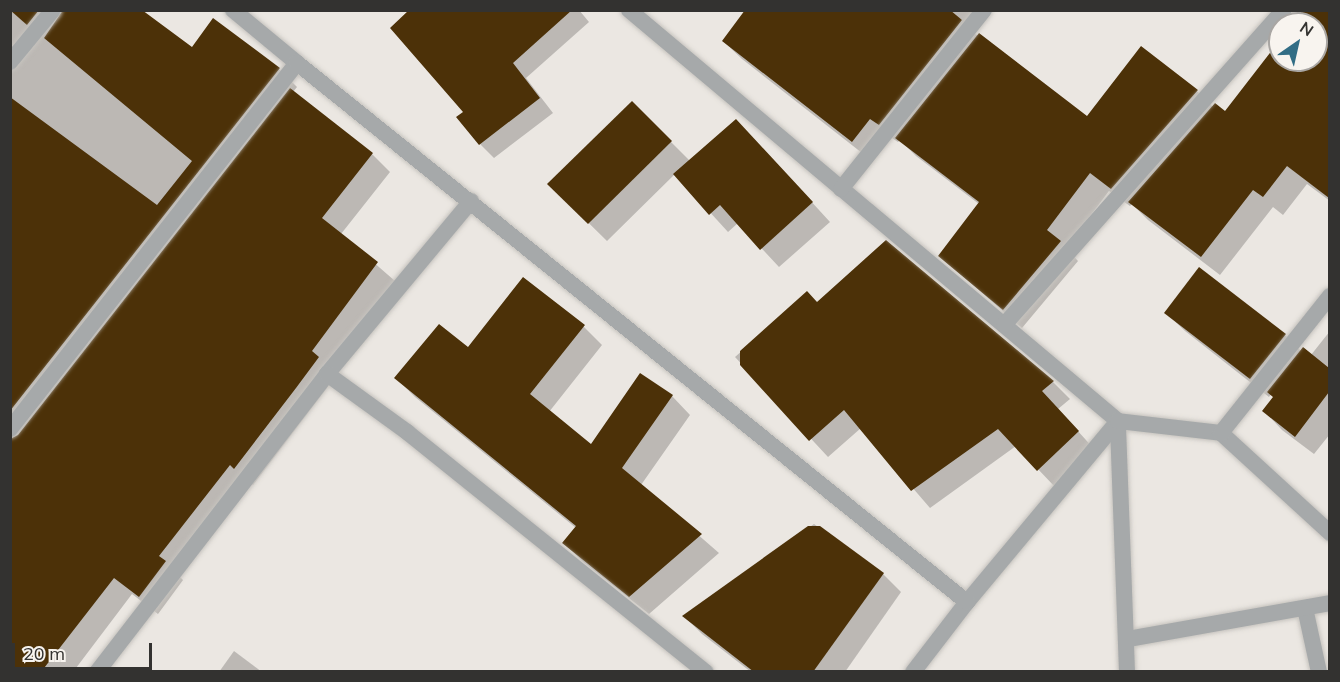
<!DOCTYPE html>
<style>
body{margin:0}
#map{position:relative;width:1340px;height:682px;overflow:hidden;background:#ebe7e2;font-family:Mulish,sans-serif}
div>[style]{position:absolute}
.shadow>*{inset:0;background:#0003}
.building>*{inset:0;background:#4c3108}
.roads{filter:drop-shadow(0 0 2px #c6c3be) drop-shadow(0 0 2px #c6c3be)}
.minor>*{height:16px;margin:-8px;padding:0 8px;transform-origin:8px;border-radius:8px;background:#a6a9aa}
span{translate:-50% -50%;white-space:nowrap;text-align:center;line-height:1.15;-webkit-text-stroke:6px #f8f4ef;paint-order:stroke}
.frame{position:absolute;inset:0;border:12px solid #333230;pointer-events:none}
.north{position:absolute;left:1268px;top:12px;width:60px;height:60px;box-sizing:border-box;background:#f8f4ef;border:2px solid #a9a6a3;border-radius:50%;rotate:34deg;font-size:16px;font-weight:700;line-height:24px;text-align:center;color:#333230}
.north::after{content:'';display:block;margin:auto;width:21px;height:27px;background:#326d85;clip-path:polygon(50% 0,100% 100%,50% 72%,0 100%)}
.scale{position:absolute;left:12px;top:643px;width:140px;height:27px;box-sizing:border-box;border:3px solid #333230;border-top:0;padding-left:8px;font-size:18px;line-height:21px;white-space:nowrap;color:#333230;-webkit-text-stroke:4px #f8f4ef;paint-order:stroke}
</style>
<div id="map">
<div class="shadow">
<div style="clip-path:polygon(10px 10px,72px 10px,192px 49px,279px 69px,297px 87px,293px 92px,372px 154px,390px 172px,341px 234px,395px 281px,336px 376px,253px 485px,248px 482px,177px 574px,183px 580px,158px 614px,132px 594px,73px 672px,10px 672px)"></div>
<div style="clip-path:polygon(470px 10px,579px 10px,589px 22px,526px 78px,553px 113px,494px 158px,480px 144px,466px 112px)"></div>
<div style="clip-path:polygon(747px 10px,985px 10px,970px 30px,1087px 118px,1141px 48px,1198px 92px,1213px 107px,1225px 113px,1280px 42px,1280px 60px,1316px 60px,1316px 24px,1288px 24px,1299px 10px,1330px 10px,1330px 201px,1307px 184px,1283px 215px,1273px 207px,1220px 275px,1148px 220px,1132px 204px,1130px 206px,1109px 191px,1066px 248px,1078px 261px,1022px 328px,940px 256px,979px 204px,916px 156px,900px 140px,898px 142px,889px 136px,871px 160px,742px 59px,723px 41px)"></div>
<div style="clip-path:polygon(632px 103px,690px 161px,754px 139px,830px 222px,779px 267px,738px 223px,728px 232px,675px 174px,607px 241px,549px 184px)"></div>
<div style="clip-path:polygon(1199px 269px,1285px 335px,1301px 351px,1311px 355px,1330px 331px,1330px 434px,1314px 454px,1282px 430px,1264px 411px,1274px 397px,1271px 394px,1269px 397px,1185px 331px,1166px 313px)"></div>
<div style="clip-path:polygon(523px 279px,584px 327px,602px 345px,549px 412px,592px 446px,672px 396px,690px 415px,641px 485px,719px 553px,649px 614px,582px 561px,564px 543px,576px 528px,415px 397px,396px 378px,469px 349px)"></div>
<div style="clip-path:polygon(807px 293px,817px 303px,1053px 382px,1070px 399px,1058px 409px,1095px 450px,1055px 487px,1016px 446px,930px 508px,861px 428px,828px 457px,735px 357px)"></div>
<div style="clip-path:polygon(814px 524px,883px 574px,901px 592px,845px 672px,751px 672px,702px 634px,684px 616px)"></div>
<div style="clip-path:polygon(234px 651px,262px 672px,219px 672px)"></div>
</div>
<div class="building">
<div style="clip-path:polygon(10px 10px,39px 10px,27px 25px)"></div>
<div style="clip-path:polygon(63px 10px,142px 10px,192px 47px,213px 18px,280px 68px,10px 411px,10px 97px,157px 205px,192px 161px,44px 38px)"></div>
<div style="clip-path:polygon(409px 10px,572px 10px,513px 63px,540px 98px,479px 145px,456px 117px,463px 112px,390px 28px)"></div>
<div style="clip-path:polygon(745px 10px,950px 10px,962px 20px,879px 125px,870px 119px,852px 142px,722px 41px)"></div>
<div style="clip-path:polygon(1303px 10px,1329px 10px,1329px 198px,1287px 166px,1263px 197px,1253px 190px,1201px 257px,1128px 202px,1215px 103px,1225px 111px,1280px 40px,1280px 60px,1316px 60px,1316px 24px,1292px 24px)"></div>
<div style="clip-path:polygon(979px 33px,1087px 116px,1141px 46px,1198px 90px,1111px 189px,1090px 173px,1047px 230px,1061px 241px,1003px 310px,938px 256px,979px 202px,895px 138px)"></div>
<div style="clip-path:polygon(290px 88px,373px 153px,322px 218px,378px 262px,312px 351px,319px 357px,296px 388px,234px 469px,230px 465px,159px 556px,166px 561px,139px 597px,114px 578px,41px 672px,10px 672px,10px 439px,18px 435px)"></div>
<div style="clip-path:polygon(632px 101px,672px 141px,588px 224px,547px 184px)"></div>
<div style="clip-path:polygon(736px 119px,813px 202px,760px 250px,720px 205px,709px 215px,673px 174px)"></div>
<div style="clip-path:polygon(886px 240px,1054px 381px,1042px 391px,1079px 431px,1037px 471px,998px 429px,911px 491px,844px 410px,809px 441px,740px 365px,740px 351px,807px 291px,817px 302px)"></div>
<div style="clip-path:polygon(1199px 267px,1286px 334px,1250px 379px,1164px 313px)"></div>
<div style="clip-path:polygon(523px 277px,585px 325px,530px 394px,591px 444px,640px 373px,673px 395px,622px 468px,702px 534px,629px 597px,562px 543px,576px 526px,394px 378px,439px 324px,468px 347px)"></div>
<div style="clip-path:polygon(1303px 347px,1329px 368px,1329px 392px,1295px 437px,1262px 411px,1273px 397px,1267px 392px)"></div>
<div style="clip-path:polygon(808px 526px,820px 526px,884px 573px,813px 672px,754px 672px,682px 616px)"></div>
</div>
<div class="roads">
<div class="minor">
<div style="left:233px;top:10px;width:83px;rotate:39.6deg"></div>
<div style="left:629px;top:10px;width:639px;rotate:40.05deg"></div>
<div style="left:1118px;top:421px;width:236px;rotate:129.8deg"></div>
<div style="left:967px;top:602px;width:88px;rotate:127.6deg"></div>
<div style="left:10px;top:62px;width:67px;rotate:-50.4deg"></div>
<div style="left:841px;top:189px;width:229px;rotate:-51.4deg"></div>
<div style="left:1004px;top:325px;width:421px;rotate:-48.4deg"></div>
<div style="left:327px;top:374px;width:225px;rotate:-50.2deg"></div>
<div style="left:10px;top:429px;width:465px;rotate:-51.9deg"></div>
<div style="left:297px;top:63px;width:860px;rotate:38.82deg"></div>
<div style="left:1221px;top:433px;width:148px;rotate:42.5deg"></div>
<div style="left:1305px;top:608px;width:66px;rotate:77.7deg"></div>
<div style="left:1128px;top:639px;width:205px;rotate:-10.1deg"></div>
<div style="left:97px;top:672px;width:376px;rotate:-52.3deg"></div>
<div style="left:327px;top:374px;width:99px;rotate:35.9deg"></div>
<div style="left:407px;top:432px;width:383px;rotate:38.8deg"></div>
<div style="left:1127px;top:672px;width:251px;rotate:-92.1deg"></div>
<div style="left:1118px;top:421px;width:104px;rotate:6.6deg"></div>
<div style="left:1221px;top:433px;width:175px;rotate:-51.5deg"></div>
</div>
</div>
<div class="frame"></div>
<div class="north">N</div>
<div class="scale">20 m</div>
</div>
